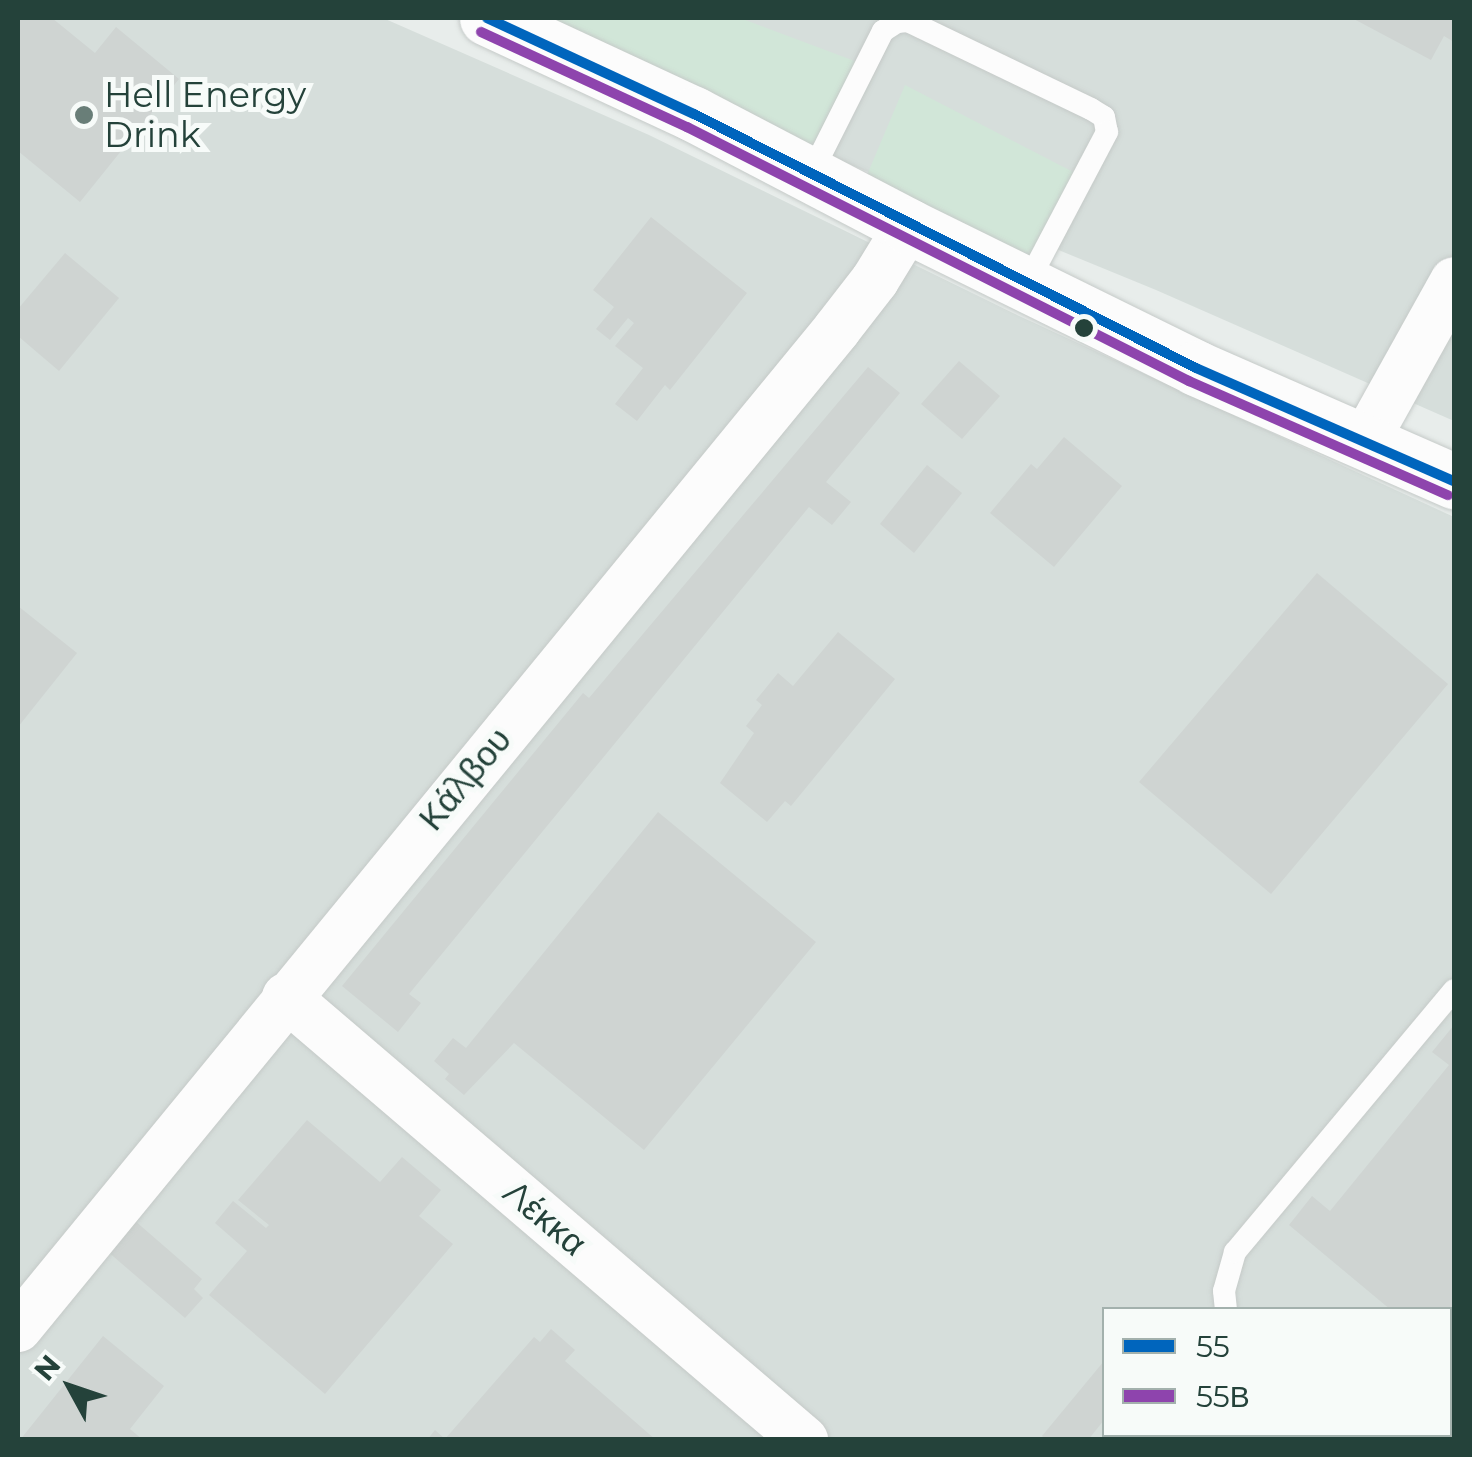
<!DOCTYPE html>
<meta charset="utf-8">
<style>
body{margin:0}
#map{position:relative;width:1472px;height:1457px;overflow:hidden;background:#e8edeb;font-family:Montserrat,sans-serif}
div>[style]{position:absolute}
.built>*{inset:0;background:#d6dedb}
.green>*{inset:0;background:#d1e6d8}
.building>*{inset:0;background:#cfd4d2}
.roads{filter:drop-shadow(0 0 2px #c5cac8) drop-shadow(0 0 2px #c5cac8)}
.lane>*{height:22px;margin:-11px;padding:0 11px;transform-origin:11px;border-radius:11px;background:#fcfcfc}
.street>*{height:48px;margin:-24px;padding:0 24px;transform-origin:24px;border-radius:24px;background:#fcfcfc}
.secondary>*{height:55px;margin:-27.5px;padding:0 27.5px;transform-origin:27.5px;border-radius:27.5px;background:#fcfcfc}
.bus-1>*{height:10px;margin:-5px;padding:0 5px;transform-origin:5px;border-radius:5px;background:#0065bd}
.bus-2>*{height:10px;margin:-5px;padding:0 5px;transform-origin:5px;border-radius:5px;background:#8e44ad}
.dots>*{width:28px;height:28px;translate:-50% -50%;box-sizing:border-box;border:5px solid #f7fbf9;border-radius:50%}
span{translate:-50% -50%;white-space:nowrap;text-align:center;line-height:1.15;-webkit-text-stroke:10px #f7fbf9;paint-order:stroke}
.poi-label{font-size:35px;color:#24423a}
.left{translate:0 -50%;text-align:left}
.street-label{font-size:35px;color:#24423a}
.frame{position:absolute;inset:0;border:20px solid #24423a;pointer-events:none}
.legend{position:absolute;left:1102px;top:1307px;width:350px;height:130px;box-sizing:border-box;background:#f7fbf9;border:2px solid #a3b1ad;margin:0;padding:12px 18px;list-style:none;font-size:30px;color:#24423a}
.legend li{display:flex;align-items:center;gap:20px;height:50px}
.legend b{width:50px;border:2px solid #a3b1ad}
.north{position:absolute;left:20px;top:1337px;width:100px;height:100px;-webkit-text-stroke:8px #f7fbf9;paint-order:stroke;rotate:310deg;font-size:28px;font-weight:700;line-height:40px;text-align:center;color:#24423a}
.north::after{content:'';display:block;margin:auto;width:35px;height:45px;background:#24423a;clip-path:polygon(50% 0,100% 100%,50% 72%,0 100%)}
</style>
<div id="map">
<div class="built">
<div style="clip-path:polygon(evenodd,18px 18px,383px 18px,649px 135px,1013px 313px,1454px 517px,1454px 1439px,18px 1439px,18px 18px,1104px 1310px,1450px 1310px,1450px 1434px,1104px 1434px,1104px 1310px)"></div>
<div style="clip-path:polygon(493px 18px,1454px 18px,1454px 421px,1156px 290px)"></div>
</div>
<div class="green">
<div style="clip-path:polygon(496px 18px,740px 18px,860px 63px,806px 156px)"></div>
<div style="clip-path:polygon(905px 85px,1081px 176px,1032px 267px,859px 194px)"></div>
</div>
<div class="building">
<div style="clip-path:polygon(18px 18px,52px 18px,95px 53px,116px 27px,179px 79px,80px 202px,18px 151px)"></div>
<div style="clip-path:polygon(1352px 18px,1454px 18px,1454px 42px,1444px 36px,1431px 60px)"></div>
<div style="clip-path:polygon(651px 217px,747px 293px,670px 390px,665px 385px,637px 421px,615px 404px,643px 368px,615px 346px,634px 323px,628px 318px,610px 340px,596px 329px,614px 307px,593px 290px)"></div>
<div style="clip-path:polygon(65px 253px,119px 298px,59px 371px,18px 336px,18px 309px)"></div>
<div style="clip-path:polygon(959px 361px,1000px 396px,962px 439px,921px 404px)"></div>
<div style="clip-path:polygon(868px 367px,900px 393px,826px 482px,851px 502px,832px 525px,809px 507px,409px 994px,421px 1003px,398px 1032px,342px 986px,583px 693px,589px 698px)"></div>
<div style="clip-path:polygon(1064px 437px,1122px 486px,1054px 567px,990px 513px,1031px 464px,1037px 469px)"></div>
<div style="clip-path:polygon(927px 465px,962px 493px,914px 553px,880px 524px)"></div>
<div style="clip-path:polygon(1317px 573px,1448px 684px,1271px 894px,1139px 782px)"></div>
<div style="clip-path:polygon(18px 606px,77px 653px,18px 727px)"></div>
<div style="clip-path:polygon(838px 632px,895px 679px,791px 806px,785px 801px,767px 822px,720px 783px,754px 733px,746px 726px,762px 705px,756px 700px,778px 673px,793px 686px)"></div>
<div style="clip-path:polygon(658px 812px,816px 942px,644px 1150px,514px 1043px,464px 1095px,445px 1079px,449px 1074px,434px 1061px,453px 1038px,466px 1048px)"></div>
<div style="clip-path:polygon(1454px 1025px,1454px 1362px,1450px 1358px,1450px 1310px,1391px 1310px,1289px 1225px,1312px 1196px,1330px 1211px,1449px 1065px,1432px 1052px)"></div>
<div style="clip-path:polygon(307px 1120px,380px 1182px,402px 1157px,441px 1190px,419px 1216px,453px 1244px,325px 1394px,209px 1295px,247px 1251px,215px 1223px,233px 1201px,266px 1228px,269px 1225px,238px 1200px)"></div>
<div style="clip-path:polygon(134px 1220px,202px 1279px,194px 1289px,203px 1298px,185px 1318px,107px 1251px)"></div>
<div style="clip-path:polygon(551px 1329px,575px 1350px,565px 1361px,656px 1440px,427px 1440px,435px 1430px,445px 1439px,534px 1337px,540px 1342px)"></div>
<div style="clip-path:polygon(103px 1336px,164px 1386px,130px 1429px,143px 1440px,20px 1440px)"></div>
<div style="clip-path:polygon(1104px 1361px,1104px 1420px,1088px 1440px,1046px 1440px,1042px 1436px)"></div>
<div style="clip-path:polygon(1127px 1434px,1216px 1434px,1212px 1440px,1123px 1440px)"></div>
</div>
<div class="roads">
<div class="lane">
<div style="left:810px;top:176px;width:162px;rotate:-63.3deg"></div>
<div style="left:883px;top:31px;width:17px;rotate:-33deg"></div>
<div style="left:897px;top:22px;width:11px;rotate:-5deg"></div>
<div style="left:908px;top:21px;width:203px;rotate:25.7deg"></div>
<div style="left:1091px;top:109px;width:15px;rotate:32deg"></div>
<div style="left:1104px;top:117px;width:15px;rotate:79deg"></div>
<div style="left:1107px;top:132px;width:172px;rotate:117.8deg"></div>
<div style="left:1226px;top:1310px;width:19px;rotate:-96deg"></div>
<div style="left:1224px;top:1291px;width:41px;rotate:-74.2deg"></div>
<div style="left:1235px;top:1252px;width:341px;rotate:-50.1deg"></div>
</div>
<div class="street">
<div style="left:1364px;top:443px;width:185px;rotate:-60.9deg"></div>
<div style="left:286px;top:997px;width:682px;rotate:40.54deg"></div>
<div style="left:18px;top:1328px;width:1292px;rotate:-50.65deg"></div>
<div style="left:837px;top:329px;width:62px;rotate:-52.2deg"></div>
<div style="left:875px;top:280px;width:63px;rotate:-58.6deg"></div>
</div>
<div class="secondary">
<div style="left:487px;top:18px;width:228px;rotate:24.9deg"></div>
<div style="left:694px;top:114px;width:242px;rotate:27.6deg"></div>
<div style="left:908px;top:226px;width:321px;rotate:26.2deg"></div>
<div style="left:1196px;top:368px;width:282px;rotate:23.7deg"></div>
</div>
</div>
<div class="bus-1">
<div style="left:487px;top:18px;width:228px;rotate:24.9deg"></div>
<div style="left:694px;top:114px;width:563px;rotate:26.84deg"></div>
<div style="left:1196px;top:368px;width:282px;rotate:23.7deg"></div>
</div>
<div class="bus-2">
<div style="left:481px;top:32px;width:227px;rotate:24.8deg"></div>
<div style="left:687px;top:127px;width:563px;rotate:26.84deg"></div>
<div style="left:1189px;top:381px;width:283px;rotate:23.8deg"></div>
</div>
<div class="dots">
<div style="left:84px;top:115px;background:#697e78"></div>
<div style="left:1084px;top:328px;background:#24423a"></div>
</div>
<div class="poi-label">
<span class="left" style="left:104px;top:115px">Hell Energy<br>Drink</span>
</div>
<div class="street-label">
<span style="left:465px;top:779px;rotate:-50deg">Κάλβου</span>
<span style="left:545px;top:1218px;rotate:40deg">Λέκκα</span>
</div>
<div class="frame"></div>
<ul class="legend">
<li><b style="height:12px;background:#0065bd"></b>55</li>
<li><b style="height:12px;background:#8e44ad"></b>55Β</li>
</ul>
<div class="north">N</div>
</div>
